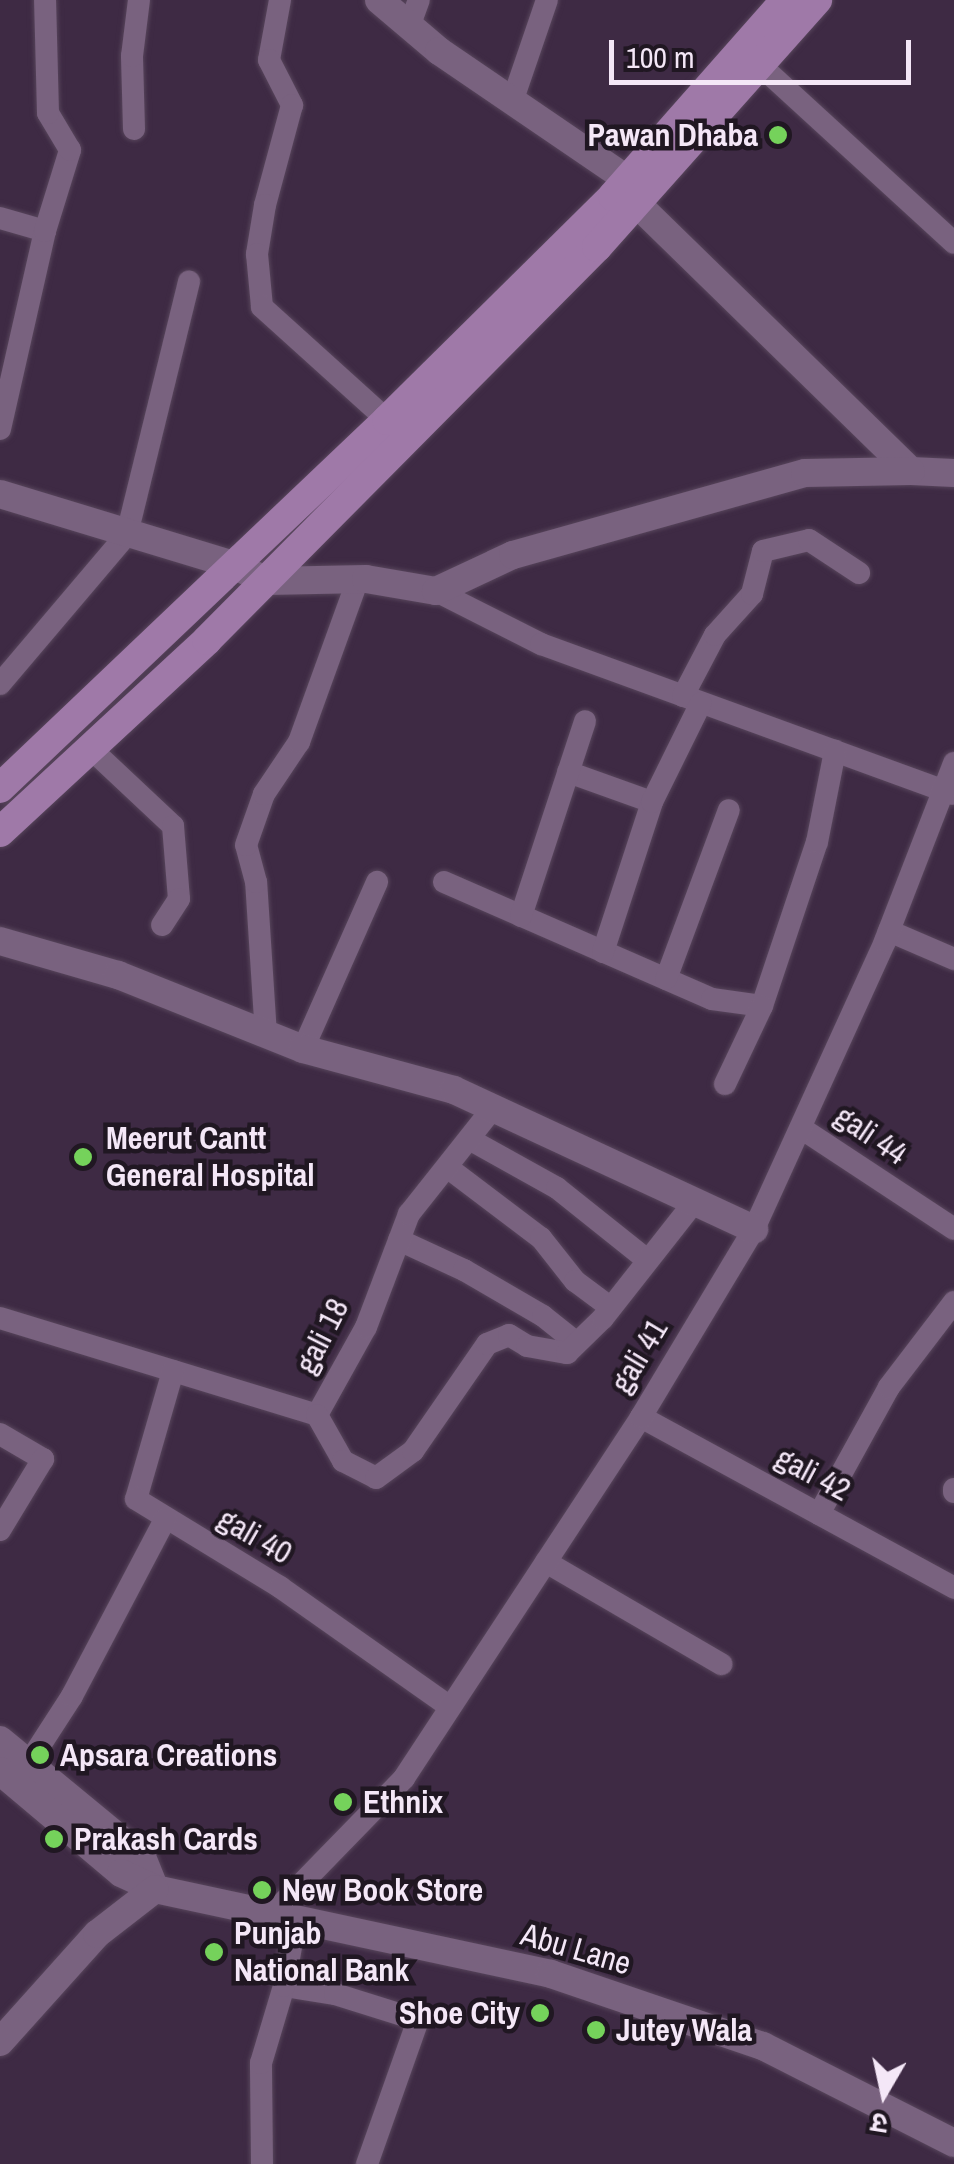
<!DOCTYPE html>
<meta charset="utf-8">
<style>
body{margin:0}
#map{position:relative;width:954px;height:2164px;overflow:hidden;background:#3e2a44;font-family:"Archivo Narrow","Noto Sans Devanagari",sans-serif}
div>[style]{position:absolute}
.roads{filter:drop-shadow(0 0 2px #57455b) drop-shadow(0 0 2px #57455b)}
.minor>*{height:22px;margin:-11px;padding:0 11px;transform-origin:11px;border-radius:11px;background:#79627f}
.tertiary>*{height:28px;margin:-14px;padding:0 14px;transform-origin:14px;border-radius:14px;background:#79627f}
.primary>*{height:30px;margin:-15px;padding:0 15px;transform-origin:15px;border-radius:15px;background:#9f79a8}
.dots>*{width:28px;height:28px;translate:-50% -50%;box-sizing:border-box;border:5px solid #201722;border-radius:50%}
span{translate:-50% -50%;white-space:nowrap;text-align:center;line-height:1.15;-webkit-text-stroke:9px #201722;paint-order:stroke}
.poi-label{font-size:32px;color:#f4e7f7;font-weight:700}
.right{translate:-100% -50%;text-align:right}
.left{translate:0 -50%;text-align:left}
.street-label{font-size:32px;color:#f4e7f7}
.north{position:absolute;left:834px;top:2044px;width:100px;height:100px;-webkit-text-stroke:8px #201722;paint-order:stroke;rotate:189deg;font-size:28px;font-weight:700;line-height:40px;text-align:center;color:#f4e7f7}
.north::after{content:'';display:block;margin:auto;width:35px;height:45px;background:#f4e7f7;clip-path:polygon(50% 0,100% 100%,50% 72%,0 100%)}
.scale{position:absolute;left:609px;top:40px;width:302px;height:45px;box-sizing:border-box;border:5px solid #f4e7f7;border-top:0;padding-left:12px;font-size:30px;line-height:35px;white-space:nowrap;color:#f4e7f7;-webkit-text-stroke:8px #201722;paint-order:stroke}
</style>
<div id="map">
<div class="roads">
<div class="minor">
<div style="left:280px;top:0;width:61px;rotate:100.4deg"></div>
<div style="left:269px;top:60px;width:51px;rotate:62.9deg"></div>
<div style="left:292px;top:105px;width:104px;rotate:105.1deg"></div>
<div style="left:265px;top:205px;width:50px;rotate:99.3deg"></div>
<div style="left:257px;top:254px;width:53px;rotate:84.6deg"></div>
<div style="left:262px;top:307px;width:169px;rotate:42.1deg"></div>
<div style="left:409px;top:27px;width:29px;rotate:-70deg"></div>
<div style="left:760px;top:65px;width:263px;rotate:42.5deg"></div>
<div style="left:512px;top:102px;width:108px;rotate:-71.1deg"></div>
<div style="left:134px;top:129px;width:73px;rotate:-91.6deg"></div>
<div style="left:132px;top:56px;width:56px;rotate:-82.9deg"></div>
<div style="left:0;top:218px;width:47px;rotate:16.1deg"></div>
<div style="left:0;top:429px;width:203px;rotate:-77.2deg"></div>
<div style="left:45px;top:231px;width:85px;rotate:-72.8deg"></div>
<div style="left:70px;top:150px;width:43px;rotate:-120.7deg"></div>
<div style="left:48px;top:113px;width:113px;rotate:-91.5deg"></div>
<div style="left:436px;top:591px;width:118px;rotate:26.8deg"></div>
<div style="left:541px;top:644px;width:438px;rotate:20deg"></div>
<div style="left:0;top:684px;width:197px;rotate:-49.7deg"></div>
<div style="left:127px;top:534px;width:260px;rotate:-76.2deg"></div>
<div style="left:683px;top:696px;width:69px;rotate:-62.3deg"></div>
<div style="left:715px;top:635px;width:55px;rotate:-47.9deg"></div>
<div style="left:752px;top:594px;width:44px;rotate:-75.7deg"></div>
<div style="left:763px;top:551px;width:47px;rotate:-13.4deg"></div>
<div style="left:809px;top:540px;width:60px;rotate:33.4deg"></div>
<div style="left:90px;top:748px;width:114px;rotate:43.2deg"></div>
<div style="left:173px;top:826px;width:73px;rotate:85.3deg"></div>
<div style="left:179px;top:899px;width:31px;rotate:123deg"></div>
<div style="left:568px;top:772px;width:89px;rotate:19.7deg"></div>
<div style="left:444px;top:882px;width:292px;rotate:23.6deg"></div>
<div style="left:712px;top:999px;width:50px;rotate:8deg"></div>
<div style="left:762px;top:1006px;width:173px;rotate:-71.5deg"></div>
<div style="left:817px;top:842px;width:93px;rotate:-78.8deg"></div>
<div style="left:521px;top:916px;width:205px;rotate:-71.8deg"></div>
<div style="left:889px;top:931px;width:71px;rotate:23.3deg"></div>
<div style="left:603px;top:952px;width:158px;rotate:-71.9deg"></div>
<div style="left:652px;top:802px;width:110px;rotate:-63.7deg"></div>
<div style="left:666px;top:979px;width:180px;rotate:-69.6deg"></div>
<div style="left:266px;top:1035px;width:153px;rotate:-93.7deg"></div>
<div style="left:256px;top:882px;width:38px;rotate:-105deg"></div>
<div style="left:246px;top:845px;width:54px;rotate:-70.6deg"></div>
<div style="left:264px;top:794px;width:63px;rotate:-56.1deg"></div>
<div style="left:299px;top:742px;width:173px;rotate:-70.1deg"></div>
<div style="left:303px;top:1049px;width:183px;rotate:-66.1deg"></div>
<div style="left:725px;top:1084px;width:86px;rotate:-64.6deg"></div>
<div style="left:801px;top:1128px;width:183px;rotate:33.4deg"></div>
<div style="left:469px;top:1139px;width:101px;rotate:29.1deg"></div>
<div style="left:557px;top:1188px;width:114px;rotate:38.6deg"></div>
<div style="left:447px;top:1167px;width:118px;rotate:37.1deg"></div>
<div style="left:541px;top:1238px;width:55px;rotate:51.7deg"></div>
<div style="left:575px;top:1281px;width:44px;rotate:36.6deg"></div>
<div style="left:399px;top:1240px;width:72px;rotate:24.8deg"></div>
<div style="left:464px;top:1270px;width:91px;rotate:30.2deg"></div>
<div style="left:543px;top:1316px;width:43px;rotate:38.5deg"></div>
<div style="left:0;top:1318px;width:332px;rotate:17deg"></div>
<div style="left:317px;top:1415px;width:101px;rotate:-60.9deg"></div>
<div style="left:366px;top:1327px;width:121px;rotate:-69.2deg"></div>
<div style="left:409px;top:1214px;width:135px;rotate:-51.6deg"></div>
<div style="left:173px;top:1371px;width:133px;rotate:106.1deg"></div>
<div style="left:136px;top:1499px;width:169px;rotate:31.4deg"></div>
<div style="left:280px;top:1587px;width:208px;rotate:35.2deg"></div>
<div style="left:317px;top:1415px;width:53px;rotate:60.5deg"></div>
<div style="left:343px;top:1461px;width:37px;rotate:27deg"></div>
<div style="left:376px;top:1478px;width:46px;rotate:-36.1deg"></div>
<div style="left:413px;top:1451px;width:130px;rotate:-55.3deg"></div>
<div style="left:487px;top:1344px;width:24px;rotate:-22deg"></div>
<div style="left:509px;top:1335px;width:21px;rotate:31deg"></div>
<div style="left:527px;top:1346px;width:41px;rotate:9.9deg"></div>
<div style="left:567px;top:1353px;width:50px;rotate:-44.2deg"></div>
<div style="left:603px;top:1318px;width:149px;rotate:-51.8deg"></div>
<div style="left:641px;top:1417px;width:357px;rotate:28.6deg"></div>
<div style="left:0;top:1434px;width:50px;rotate:30.2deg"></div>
<div style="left:43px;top:1459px;width:83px;rotate:121.2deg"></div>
<div style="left:954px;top:1489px;width:3px;rotate:90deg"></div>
<div style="left:819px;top:1514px;width:145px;rotate:-61.1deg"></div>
<div style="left:889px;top:1387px;width:107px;rotate:-52.6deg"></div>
<div style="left:546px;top:1562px;width:203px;rotate:30.2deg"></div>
<div style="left:28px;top:1764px;width:81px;rotate:-57.1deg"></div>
<div style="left:72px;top:1696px;width:201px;rotate:-62.2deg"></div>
<div style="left:271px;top:1915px;width:191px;rotate:-45.8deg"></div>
<div style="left:404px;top:1778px;width:432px;rotate:-56.7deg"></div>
<div style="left:641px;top:1417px;width:219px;rotate:-59deg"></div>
<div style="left:754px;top:1229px;width:316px;rotate:-65.5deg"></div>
<div style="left:885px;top:941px;width:191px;rotate:-68.8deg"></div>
<div style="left:284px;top:1986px;width:52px;rotate:8.9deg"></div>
<div style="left:335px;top:1994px;width:87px;rotate:17.4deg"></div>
<div style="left:418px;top:2020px;width:153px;rotate:109.5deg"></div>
<div style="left:262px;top:2164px;width:101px;rotate:-90.6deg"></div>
<div style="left:261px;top:2063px;width:80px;rotate:-73.4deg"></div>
<div style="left:284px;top:1986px;width:68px;rotate:-79.8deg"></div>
</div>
<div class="tertiary">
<div style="left:379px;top:0;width:79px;rotate:40.4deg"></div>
<div style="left:439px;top:51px;width:229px;rotate:34.3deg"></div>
<div style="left:635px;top:202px;width:385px;rotate:44.3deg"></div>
<div style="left:911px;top:471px;width:43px;rotate:2.7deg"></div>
<div style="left:0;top:494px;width:244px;rotate:16.9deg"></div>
<div style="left:233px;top:565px;width:38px;rotate:25deg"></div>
<div style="left:267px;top:581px;width:99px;rotate:-1.2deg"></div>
<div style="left:366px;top:579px;width:71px;rotate:9.7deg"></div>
<div style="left:436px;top:591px;width:85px;rotate:-25.1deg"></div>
<div style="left:513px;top:555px;width:303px;rotate:-15.7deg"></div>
<div style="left:805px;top:473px;width:106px;rotate:-1.1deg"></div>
<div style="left:0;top:941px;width:123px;rotate:16.1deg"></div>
<div style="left:118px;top:975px;width:199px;rotate:21.8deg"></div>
<div style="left:303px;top:1049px;width:156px;rotate:15.2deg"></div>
<div style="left:454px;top:1090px;width:331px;rotate:24.9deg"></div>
<div style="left:0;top:1740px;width:184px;rotate:39.5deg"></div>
<div style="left:142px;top:1857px;width:35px;rotate:68deg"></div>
<div style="left:0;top:1771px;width:158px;rotate:40.1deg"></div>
<div style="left:121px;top:1873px;width:38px;rotate:25deg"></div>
<div style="left:155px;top:1889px;width:405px;rotate:12.1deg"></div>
<div style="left:551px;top:1974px;width:224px;rotate:18.8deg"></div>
<div style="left:763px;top:2046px;width:214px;rotate:26.9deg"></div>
<div style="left:0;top:2042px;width:145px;rotate:-48.1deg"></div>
<div style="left:97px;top:1934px;width:73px;rotate:-37.8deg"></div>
</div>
<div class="primary">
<div style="left:0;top:788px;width:534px;rotate:-43.56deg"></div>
<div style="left:387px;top:420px;width:318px;rotate:-44.7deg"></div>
<div style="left:613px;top:196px;width:261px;rotate:-48.6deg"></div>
<div style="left:0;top:832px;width:282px;rotate:-42.8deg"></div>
<div style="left:207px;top:640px;width:554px;rotate:-45.22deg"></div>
<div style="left:597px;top:247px;width:331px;rotate:-48.3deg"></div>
</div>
</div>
<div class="dots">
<div style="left:778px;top:135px;background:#75d25b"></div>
<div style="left:83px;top:1157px;background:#75d25b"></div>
<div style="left:40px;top:1755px;background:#75d25b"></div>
<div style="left:343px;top:1802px;background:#75d25b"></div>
<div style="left:54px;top:1839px;background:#75d25b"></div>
<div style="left:262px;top:1890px;background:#75d25b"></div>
<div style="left:214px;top:1952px;background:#75d25b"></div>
<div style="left:540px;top:2013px;background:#75d25b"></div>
<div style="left:596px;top:2030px;background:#75d25b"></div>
</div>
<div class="poi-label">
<span class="right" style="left:758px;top:135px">Pawan Dhaba</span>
<span class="left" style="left:106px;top:1157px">Meerut Cantt<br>General Hospital</span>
<span class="left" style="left:60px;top:1755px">Apsara Creations</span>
<span class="left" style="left:363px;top:1802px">Ethnix</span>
<span class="left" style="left:74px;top:1839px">Prakash Cards</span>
<span class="left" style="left:282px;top:1890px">New Book Store</span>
<span class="left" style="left:234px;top:1952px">Punjab<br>National Bank</span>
<span class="right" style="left:520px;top:2013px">Shoe City</span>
<span class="left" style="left:616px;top:2030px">Jutey Wala</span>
</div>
<div class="street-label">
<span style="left:871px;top:1135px;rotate:34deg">gali 44</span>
<span style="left:322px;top:1336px;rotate:-63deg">gali 18</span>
<span style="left:639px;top:1356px;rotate:-59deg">gali 41</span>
<span style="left:813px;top:1474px;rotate:28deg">gali 42</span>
<span style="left:255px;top:1536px;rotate:30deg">gali 40</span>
<span style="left:576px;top:1949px;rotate:16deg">Abu Lane</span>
</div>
<div class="north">उ</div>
<div class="scale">100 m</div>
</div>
